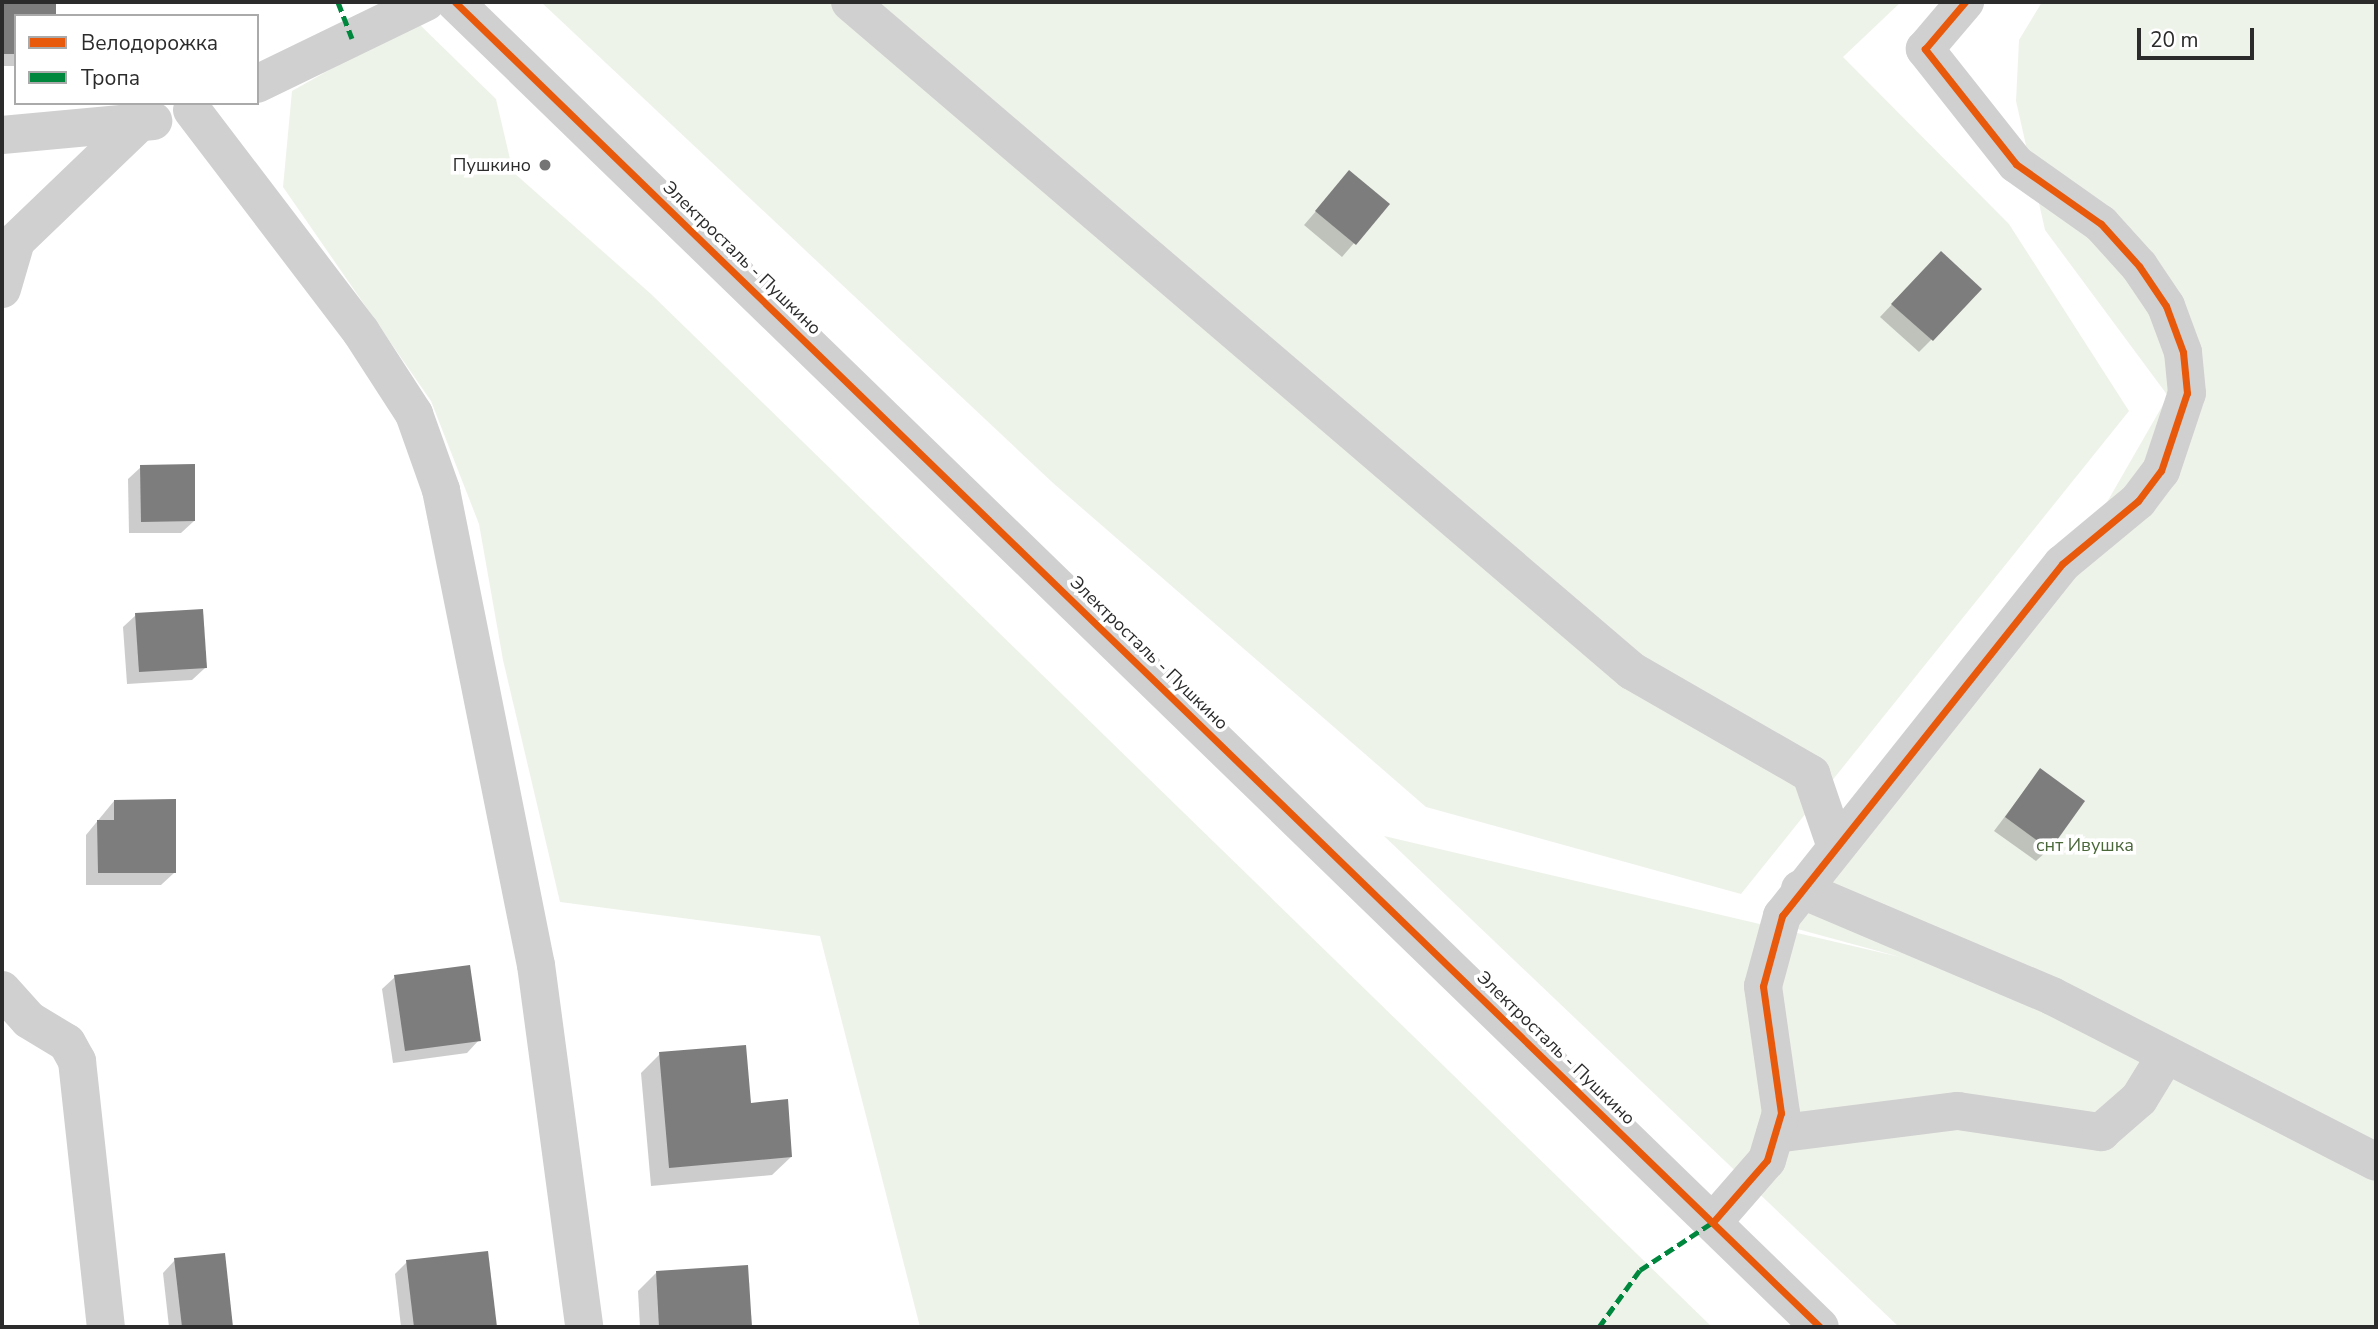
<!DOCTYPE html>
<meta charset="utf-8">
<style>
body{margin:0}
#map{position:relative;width:2378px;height:1329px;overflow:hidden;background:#fff;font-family:"Nunito Sans",sans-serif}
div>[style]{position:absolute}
.green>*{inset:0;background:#eef3ea}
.shadow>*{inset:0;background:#0003}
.building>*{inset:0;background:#7d7d7d}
.minor>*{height:38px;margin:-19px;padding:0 19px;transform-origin:19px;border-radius:19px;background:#d0d0d0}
.quiet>*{height:5px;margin-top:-2.5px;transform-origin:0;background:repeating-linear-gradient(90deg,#00873e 0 10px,transparent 0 15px)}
.cycleway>*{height:7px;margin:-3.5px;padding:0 3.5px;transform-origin:3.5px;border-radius:3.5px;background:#e8590c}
.dots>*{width:19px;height:19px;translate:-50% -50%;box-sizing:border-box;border:4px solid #fff;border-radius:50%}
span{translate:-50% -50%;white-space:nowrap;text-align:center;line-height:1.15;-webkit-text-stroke:7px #fff;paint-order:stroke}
.poi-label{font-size:18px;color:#2b2b2b}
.right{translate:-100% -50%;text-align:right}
.street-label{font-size:18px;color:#2b2b2b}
.park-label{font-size:18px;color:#4a6739}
.frame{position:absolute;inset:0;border:4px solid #2b2b2b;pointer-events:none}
.legend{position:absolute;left:14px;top:14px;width:245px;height:91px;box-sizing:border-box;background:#fff;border:2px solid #aaa;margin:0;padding:9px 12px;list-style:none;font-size:21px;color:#2b2b2b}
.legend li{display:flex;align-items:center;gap:14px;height:35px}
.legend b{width:35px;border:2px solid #aaa}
.scale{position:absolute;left:2137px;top:28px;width:117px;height:32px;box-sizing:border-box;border:4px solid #2b2b2b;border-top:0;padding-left:9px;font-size:21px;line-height:24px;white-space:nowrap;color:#2b2b2b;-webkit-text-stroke:5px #fff;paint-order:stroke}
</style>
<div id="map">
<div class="green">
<div style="clip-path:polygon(541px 2px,1901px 2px,1843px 57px,2009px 224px,2129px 411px,1741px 894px,1426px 807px,1053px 483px)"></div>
<div style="clip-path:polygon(2042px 2px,2376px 2px,2376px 1327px,1899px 1327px,1384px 836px,1900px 957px,1779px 924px,2045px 610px,2168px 396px,2045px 230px,2016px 101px,2019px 40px)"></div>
<div style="clip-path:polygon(416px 21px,496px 99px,513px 172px,651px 294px,1712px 1327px,920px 1327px,820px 936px,560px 902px,503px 660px,479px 524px,431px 401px,283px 187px,292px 91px)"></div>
</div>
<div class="shadow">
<div style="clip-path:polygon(2px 2px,54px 2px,54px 16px,16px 16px,16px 66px,2px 66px)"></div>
<div style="clip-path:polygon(1349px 173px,1387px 205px,1342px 257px,1304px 225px)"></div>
<div style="clip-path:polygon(1928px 266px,1932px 339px,1919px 352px,1880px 317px)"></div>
<div style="clip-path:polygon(141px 467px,194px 521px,181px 533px,129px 533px,128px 479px)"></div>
<div style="clip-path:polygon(136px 615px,205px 668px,192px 680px,127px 684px,123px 627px)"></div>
<div style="clip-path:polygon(2040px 770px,2049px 849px,2036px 861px,1994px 831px)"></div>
<div style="clip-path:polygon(114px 801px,174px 873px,161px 885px,86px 885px,86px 835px)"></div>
<div style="clip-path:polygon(395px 977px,479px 1040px,467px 1053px,393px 1063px,382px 989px)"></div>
<div style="clip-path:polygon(660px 1054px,750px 1104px,791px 1157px,772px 1175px,651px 1186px,641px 1073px)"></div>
<div style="clip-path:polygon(487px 1253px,496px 1327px,401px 1327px,395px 1274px,407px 1262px)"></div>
<div style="clip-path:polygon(223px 1255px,231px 1327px,169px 1327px,163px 1273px,175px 1260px)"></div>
<div style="clip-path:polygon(746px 1267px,750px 1327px,640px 1327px,638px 1291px,656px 1273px)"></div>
</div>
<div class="building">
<div style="clip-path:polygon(2px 2px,56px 2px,56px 16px,16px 16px,16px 54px,2px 54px)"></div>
<div style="clip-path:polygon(1349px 170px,1390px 204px,1356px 245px,1315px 211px)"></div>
<div style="clip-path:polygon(1941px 251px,1982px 289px,1933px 341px,1891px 304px)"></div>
<div style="clip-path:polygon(195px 464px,195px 521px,141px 522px,140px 465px)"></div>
<div style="clip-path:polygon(203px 609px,207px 668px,139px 672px,135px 613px)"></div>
<div style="clip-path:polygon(2040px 768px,2085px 801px,2050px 850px,2005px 817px)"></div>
<div style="clip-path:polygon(176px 799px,176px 873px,98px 873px,97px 820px,114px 820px,114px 800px)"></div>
<div style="clip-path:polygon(470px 965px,481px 1041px,405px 1051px,394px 975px)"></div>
<div style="clip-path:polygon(746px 1045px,751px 1103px,788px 1099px,792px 1157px,669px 1168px,659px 1052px)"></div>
<div style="clip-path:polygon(488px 1251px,497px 1327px,414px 1327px,406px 1260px)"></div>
<div style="clip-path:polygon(225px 1253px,233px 1327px,182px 1327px,174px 1258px)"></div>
<div style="clip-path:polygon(748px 1265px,752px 1327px,659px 1327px,656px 1271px)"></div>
</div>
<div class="minor">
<div style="left:455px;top:2px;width:1902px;rotate:44.15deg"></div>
<div style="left:850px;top:2px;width:1029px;rotate:40.55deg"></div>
<div style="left:1632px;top:671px;width:207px;rotate:29.9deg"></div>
<div style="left:1811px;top:774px;width:77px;rotate:71.1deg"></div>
<div style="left:257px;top:84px;width:188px;rotate:-25.9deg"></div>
<div style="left:192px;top:110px;width:279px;rotate:52.7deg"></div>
<div style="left:361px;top:332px;width:98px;rotate:57.1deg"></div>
<div style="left:414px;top:414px;width:81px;rotate:70.4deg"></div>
<div style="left:441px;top:490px;width:484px;rotate:78.7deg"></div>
<div style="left:536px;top:965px;width:365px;rotate:82.4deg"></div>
<div style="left:2px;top:135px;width:152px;rotate:-5.3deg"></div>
<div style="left:2px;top:289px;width:50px;rotate:-73.7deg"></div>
<div style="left:16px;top:241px;width:170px;rotate:-43.8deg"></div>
<div style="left:1800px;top:889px;width:274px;rotate:23deg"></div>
<div style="left:2052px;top:996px;width:364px;rotate:27.1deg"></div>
<div style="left:2px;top:990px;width:40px;rotate:48deg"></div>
<div style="left:29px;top:1020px;width:44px;rotate:31.2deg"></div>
<div style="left:67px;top:1043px;width:21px;rotate:61deg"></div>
<div style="left:77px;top:1061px;width:268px;rotate:83.8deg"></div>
<div style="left:1775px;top:1134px;width:184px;rotate:-7.2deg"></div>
<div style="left:1958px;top:1111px;width:145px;rotate:8.4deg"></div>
<div style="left:2101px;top:1132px;width:50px;rotate:-41deg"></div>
<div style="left:2139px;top:1099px;width:52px;rotate:-58.5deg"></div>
<div style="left:1713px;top:1222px;width:82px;rotate:-48.9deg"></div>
<div style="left:1767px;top:1160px;width:49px;rotate:-73.4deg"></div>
<div style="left:1781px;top:1113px;width:128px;rotate:-98.1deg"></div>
<div style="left:1763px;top:986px;width:73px;rotate:-74.8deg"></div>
<div style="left:1782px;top:916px;width:450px;rotate:-51.5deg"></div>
<div style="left:2062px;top:564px;width:99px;rotate:-39.7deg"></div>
<div style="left:2138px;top:501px;width:38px;rotate:-53deg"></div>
<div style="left:2161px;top:471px;width:82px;rotate:-71.6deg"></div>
<div style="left:2187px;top:393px;width:41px;rotate:-95.6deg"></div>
<div style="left:2183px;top:352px;width:49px;rotate:-110.3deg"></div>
<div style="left:2166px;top:306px;width:48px;rotate:-124deg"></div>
<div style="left:2139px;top:266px;width:57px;rotate:-132.1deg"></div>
<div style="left:2101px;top:224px;width:104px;rotate:-144.8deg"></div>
<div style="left:2016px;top:164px;width:147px;rotate:-128.4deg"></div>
<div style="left:1925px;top:49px;width:62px;rotate:-49.6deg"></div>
</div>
<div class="quiet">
<div style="left:338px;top:2px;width:39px;rotate:69deg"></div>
<div style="left:1599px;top:1327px;width:70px;rotate:-54.3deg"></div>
<div style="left:1640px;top:1270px;width:87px;rotate:-33.3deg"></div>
</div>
<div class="cycleway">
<div style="left:455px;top:2px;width:1902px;rotate:44.15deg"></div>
<div style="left:1713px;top:1222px;width:82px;rotate:-48.9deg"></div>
<div style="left:1767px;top:1160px;width:49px;rotate:-73.4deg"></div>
<div style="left:1781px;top:1113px;width:128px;rotate:-98.1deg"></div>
<div style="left:1763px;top:986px;width:73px;rotate:-74.8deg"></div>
<div style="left:1782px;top:916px;width:450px;rotate:-51.5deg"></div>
<div style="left:2062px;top:564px;width:99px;rotate:-39.7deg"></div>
<div style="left:2138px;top:501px;width:38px;rotate:-53deg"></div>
<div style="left:2161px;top:471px;width:82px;rotate:-71.6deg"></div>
<div style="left:2187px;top:393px;width:41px;rotate:-95.6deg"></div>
<div style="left:2183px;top:352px;width:49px;rotate:-110.3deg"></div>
<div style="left:2166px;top:306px;width:48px;rotate:-124deg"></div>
<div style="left:2139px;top:266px;width:57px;rotate:-132.1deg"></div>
<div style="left:2101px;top:224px;width:104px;rotate:-144.8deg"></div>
<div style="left:2016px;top:164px;width:147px;rotate:-128.4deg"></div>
<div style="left:1925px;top:49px;width:62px;rotate:-49.6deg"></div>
</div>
<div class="dots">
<div style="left:545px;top:165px;background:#757575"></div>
</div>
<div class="poi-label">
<span class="right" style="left:531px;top:165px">Пушкино</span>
</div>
<div class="street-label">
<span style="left:742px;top:258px;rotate:44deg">Электросталь - Пушкино</span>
<span style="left:1149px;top:653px;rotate:44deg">Электросталь - Пушкино</span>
<span style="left:1556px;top:1048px;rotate:44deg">Электросталь - Пушкино</span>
</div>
<div class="park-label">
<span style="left:2085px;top:845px">снт Ивушка</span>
</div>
<div class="frame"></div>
<ul class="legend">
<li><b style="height:9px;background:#e8590c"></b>Велодорожка</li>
<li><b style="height:9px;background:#00873e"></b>Тропа</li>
</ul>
<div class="scale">20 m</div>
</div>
